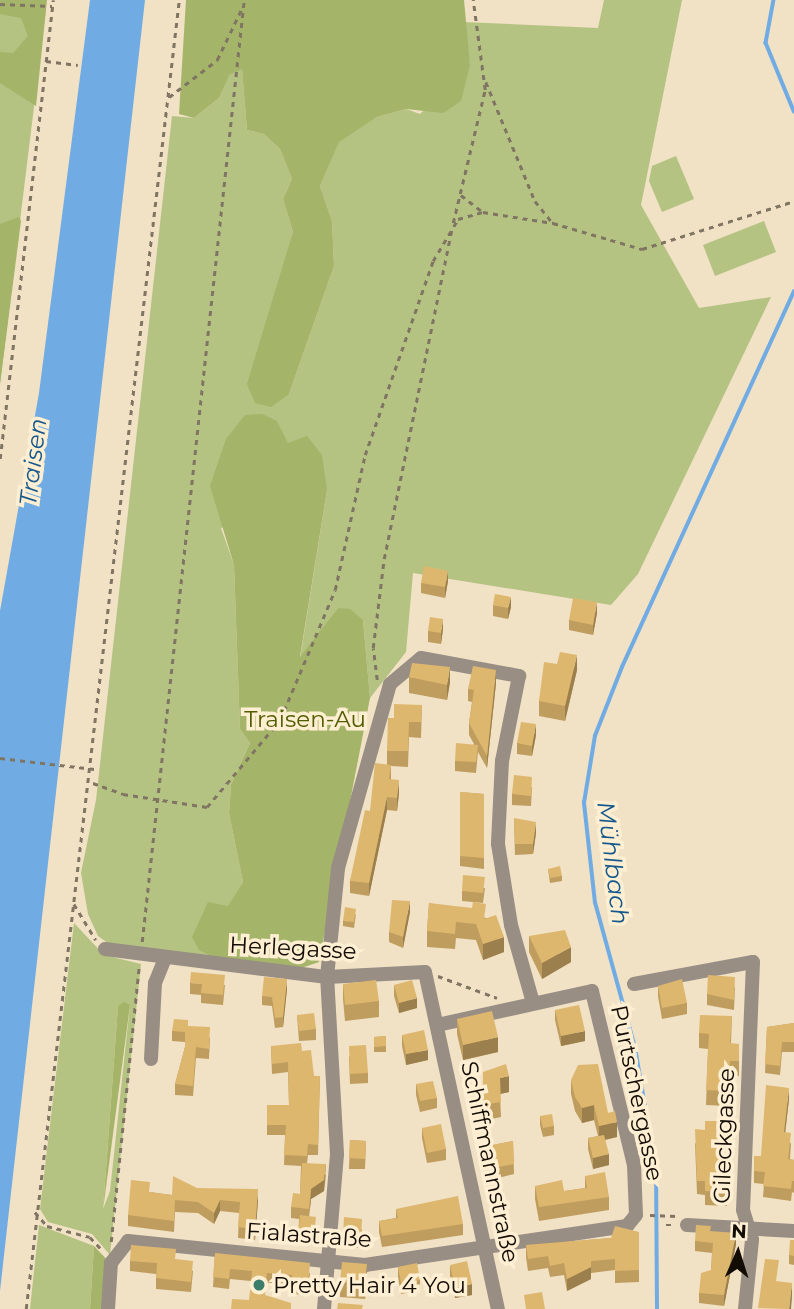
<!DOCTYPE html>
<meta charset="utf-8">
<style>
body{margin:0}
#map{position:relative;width:794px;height:1309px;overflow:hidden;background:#f1e1c5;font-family:Montserrat,sans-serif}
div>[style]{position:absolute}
.green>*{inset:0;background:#b4c282}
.forest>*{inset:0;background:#a4b468}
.water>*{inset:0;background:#70ace3}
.stream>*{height:3.5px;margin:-1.75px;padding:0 1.75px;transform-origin:1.75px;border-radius:1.75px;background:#70ace3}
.path>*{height:2.5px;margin-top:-1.25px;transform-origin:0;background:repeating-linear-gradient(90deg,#807563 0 5px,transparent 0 10px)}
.street>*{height:14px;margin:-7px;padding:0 7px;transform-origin:7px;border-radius:7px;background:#988e84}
.wall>*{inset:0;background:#bf9d5f}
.shaded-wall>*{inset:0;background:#9b804e}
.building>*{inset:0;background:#deb76f}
.dots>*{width:19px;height:19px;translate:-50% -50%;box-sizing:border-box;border:4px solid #feeed2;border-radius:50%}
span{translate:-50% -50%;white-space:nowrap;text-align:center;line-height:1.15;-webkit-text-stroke:7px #feeed2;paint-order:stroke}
.park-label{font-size:23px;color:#505d01}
.street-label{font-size:23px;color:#120c04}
.poi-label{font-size:23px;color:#120c04}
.left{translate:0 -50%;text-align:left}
.water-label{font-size:24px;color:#16588b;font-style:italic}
.north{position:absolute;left:703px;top:1218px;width:70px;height:70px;-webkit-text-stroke:5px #feeed2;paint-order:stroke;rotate:3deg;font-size:19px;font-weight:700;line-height:28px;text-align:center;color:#120c04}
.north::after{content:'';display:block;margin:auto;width:24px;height:32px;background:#120c04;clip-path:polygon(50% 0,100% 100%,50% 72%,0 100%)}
</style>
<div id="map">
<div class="green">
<div style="clip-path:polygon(604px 0,682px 0,641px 205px,699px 308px,771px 297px,638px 574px,611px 605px,413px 573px,406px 652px,370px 698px,363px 620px,338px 608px,300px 659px,327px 490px,221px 528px,234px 565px,240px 729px,250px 743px,231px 785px,229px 813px,243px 882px,228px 907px,225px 963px,115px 948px,98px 936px,88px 914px,81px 873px,96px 800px,172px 116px,194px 118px,219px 98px,228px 75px,242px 68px,247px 130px,264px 134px,280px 149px,292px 179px,283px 199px,293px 232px,284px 271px,289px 394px,334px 266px,332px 221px,320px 186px,339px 141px,377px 117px,406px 109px,420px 114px,470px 65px,462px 22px,598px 28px)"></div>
<div style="clip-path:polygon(0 7px,46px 9px,0 384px)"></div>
<div style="clip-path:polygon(676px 156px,694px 199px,662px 212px,649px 181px,652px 166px)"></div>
<div style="clip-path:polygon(764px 221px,776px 252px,715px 276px,703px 245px)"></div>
<div style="clip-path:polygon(evenodd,74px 923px,104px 955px,141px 964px,110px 1255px,92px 1234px,48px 1222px,40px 1209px,74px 923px,130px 1005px,110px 1191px,103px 1209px,118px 1006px,130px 1005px)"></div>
<div style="clip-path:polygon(39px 1225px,94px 1246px,90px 1309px,30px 1309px)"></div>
</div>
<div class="forest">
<div style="clip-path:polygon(0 0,47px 0,36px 106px,0 83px,0 52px,13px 53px,28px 36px,21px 18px,0 14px)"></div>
<div style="clip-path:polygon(186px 0,464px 0,470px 65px,461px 101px,443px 113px,406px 109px,377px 117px,339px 142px,320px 186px,332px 221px,334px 266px,289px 394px,271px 407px,255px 403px,247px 384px,293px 232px,283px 199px,292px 179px,280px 149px,264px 134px,247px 130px,242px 69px,229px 75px,219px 98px,194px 118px,179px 114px)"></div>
<div style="clip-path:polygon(19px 217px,21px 221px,0 384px,0 224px)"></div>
<div style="clip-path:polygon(262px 414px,277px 421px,288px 443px,307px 436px,322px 455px,327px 490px,300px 657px,338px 608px,350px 609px,363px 620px,370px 698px,319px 962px,301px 968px,225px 963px,199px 950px,192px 937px,208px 902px,228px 906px,243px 882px,229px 813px,231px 785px,250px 743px,240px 729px,234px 565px,210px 486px,226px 439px,245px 415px)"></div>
<div style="clip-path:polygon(124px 1002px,130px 1005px,103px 1210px,118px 1006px)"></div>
<div style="clip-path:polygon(94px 1246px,110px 1263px,104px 1309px,90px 1309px)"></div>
</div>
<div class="water">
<div style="clip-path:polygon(90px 0,145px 0,0 1291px,0 611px,39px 393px)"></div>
</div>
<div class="stream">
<div style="left:774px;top:0;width:44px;rotate:100.5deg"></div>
<div style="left:766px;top:43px;width:74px;rotate:67.6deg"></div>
<div style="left:657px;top:1309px;width:137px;rotate:-90.4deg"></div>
<div style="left:656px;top:1172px;width:126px;rotate:-99.6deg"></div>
<div style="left:635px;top:1048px;width:150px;rotate:-105.4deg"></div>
<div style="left:595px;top:903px;width:101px;rotate:-96.3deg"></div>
<div style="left:584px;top:803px;width:68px;rotate:-80.7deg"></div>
<div style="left:595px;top:736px;width:74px;rotate:-68.6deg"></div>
<div style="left:622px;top:667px;width:413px;rotate:-65.4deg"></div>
</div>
<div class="path">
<div style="left:0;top:4px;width:52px;rotate:2.2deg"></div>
<div style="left:46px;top:61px;width:32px;rotate:7deg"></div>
<div style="left:486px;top:82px;width:129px;rotate:67.6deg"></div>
<div style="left:535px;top:201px;width:28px;rotate:51deg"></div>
<div style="left:169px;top:97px;width:61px;rotate:-37.6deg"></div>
<div style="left:217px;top:60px;width:58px;rotate:-64.3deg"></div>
<div style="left:461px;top:195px;width:28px;rotate:38deg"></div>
<div style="left:483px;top:212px;width:71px;rotate:8.9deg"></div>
<div style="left:553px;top:223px;width:93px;rotate:16.3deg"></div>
<div style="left:642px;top:249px;width:159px;rotate:-17.5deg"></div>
<div style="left:453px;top:223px;width:137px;rotate:-76.5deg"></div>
<div style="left:485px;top:90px;width:91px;rotate:-97.6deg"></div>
<div style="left:0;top:459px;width:462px;rotate:-83.4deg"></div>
<div style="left:377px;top:680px;width:32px;rotate:-97deg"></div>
<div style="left:373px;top:648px;width:90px;rotate:-83deg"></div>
<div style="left:384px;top:559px;width:337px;rotate:-78.4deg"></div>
<div style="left:0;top:758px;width:95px;rotate:6.7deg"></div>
<div style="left:93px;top:783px;width:32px;rotate:20deg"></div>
<div style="left:123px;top:794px;width:85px;rotate:8.8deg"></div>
<div style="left:207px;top:807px;width:114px;rotate:-50deg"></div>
<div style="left:280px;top:720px;width:141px;rotate:-67.1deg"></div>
<div style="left:335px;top:590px;width:138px;rotate:-77.5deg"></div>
<div style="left:365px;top:455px;width:206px;rotate:-70.7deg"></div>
<div style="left:433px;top:261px;width:49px;rotate:-59.2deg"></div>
<div style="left:458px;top:219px;width:26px;rotate:-16deg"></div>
<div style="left:74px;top:904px;width:42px;rotate:58.6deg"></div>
<div style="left:142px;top:942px;width:948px;rotate:-83.82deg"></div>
<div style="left:438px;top:976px;width:63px;rotate:20.4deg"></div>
<div style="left:35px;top:1212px;width:18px;rotate:49deg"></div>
<div style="left:47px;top:1226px;width:44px;rotate:14.3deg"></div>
<div style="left:90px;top:1237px;width:19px;rotate:47deg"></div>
<div style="left:650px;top:1215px;width:27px;rotate:2deg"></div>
<div style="left:666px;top:1225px;width:10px"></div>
<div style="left:111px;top:1242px;width:277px;rotate:-84.2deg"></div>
<div style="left:26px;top:1309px;width:1318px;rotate:-83.33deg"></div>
</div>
<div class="street">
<div style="left:105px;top:949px;width:224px;rotate:7.2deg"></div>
<div style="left:327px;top:977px;width:98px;rotate:-2.9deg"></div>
<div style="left:425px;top:972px;width:345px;rotate:77.8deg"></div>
<div style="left:634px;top:984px;width:121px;rotate:-10.5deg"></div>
<div style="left:753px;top:962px;width:248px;rotate:92.3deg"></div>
<div style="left:743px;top:1210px;width:31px;rotate:73deg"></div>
<div style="left:752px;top:1240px;width:69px;rotate:95.8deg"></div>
<div style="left:151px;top:1059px;width:76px;rotate:-87deg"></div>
<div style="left:155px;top:983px;width:24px;rotate:-68deg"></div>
<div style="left:687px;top:1225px;width:107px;rotate:3.2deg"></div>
<div style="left:108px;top:1309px;width:46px;rotate:-86.3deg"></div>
<div style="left:111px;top:1263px;width:28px;rotate:-52deg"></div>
<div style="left:128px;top:1241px;width:238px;rotate:5.8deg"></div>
<div style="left:365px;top:1265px;width:265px;rotate:-8.5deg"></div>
<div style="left:627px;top:1226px;width:14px;rotate:-51deg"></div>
<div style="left:636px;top:1215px;width:50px;rotate:-92.3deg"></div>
<div style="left:634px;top:1165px;width:179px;rotate:-103.6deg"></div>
<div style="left:592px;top:991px;width:158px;rotate:167.6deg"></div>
<div style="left:324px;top:1309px;width:156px;rotate:-85.2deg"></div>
<div style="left:337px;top:1154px;width:177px;rotate:-93.2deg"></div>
<div style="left:327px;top:977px;width:110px;rotate:-84.2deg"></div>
<div style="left:338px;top:868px;width:191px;rotate:-74.2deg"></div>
<div style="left:390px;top:684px;width:40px;rotate:-40deg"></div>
<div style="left:421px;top:658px;width:100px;rotate:10.4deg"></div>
<div style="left:519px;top:676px;width:87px;rotate:101.3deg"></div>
<div style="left:502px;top:761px;width:83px;rotate:92.8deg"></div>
<div style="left:498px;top:844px;width:82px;rotate:80.9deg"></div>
<div style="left:511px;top:925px;width:81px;rotate:74.2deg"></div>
</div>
<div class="wall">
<div style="clip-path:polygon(448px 581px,445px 598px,421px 593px,421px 583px)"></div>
<div style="clip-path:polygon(493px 605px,511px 607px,508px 619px,493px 616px)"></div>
<div style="clip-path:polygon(597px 613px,593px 635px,569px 630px,569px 620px)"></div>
<div style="clip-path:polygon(443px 629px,441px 644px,428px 642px,428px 631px)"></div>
<div style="clip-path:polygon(557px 664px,577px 670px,565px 721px,539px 716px,539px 701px)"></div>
<div style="clip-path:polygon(409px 677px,450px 682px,447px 700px,409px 693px)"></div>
<div style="clip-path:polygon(496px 683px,487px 768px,478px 752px,476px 773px,455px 771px,455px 761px,474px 744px,469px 735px,469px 723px,472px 702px,468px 701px,468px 689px)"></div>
<div style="clip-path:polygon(422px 705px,421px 738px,409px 737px,408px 767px,391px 766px,391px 779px,399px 793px,397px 811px,387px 810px,369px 896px,350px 893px,350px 881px,370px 811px,387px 764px,387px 751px,394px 718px)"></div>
<div style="clip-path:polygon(536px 735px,532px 756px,517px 754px,517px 743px)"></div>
<div style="clip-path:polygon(532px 787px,531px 806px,512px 805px,512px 794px)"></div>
<div style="clip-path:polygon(460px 792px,484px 794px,484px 869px,460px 866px)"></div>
<div style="clip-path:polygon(514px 818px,536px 833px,533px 854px,515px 855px)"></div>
<div style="clip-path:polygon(548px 869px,562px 876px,562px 881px,550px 883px)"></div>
<div style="clip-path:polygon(485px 888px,483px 903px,462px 901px,462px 891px)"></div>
<div style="clip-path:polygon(429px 903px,486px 918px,504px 952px,483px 960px,476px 940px,456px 938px,455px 949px,427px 947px,427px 931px)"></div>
<div style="clip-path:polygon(410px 912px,403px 948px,389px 942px,389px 932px)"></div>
<div style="clip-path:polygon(356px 914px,354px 928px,343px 926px,343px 921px)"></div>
<div style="clip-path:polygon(529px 936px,571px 962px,542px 979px,529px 952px)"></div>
<div style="clip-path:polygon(190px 983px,225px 985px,223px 1005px,201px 1003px,201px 995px,190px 994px)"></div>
<div style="clip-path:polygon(343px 984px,379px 1001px,379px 1017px,345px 1021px,343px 999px)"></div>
<div style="clip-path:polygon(394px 985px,417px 1008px,399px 1013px,394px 996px)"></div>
<div style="clip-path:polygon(658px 986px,687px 1003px,687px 1014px,662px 1019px,658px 996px)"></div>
<div style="clip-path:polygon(735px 987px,734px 1010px,707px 1005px,707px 994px)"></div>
<div style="clip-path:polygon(287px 989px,283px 1027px,275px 1028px,272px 1006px,262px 1005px,262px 996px)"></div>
<div style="clip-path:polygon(555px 1010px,585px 1041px,561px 1046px,555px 1020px)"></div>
<div style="clip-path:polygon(297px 1015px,316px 1029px,316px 1040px,299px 1041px)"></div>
<div style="clip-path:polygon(732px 1016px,731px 1043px,739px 1059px,739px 1076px,730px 1076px,728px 1106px,706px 1105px,708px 1049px,699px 1048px,699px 1033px)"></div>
<div style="clip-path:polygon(457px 1019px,498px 1052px,463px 1060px,457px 1034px)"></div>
<div style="clip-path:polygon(794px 1023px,794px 1052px,782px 1052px,780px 1075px,765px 1073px,767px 1027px)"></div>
<div style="clip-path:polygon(188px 1026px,210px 1038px,209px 1059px,196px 1058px,193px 1096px,175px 1095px,175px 1084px,185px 1047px,185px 1042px,172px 1041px,172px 1031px)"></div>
<div style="clip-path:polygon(402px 1035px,428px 1060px,406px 1065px,402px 1046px)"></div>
<div style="clip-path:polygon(386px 1036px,386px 1052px,374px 1052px,374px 1037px)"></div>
<div style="clip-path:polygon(271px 1046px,302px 1051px,314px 1076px,320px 1076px,318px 1155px,308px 1155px,307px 1163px,326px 1175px,324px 1191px,311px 1199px,309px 1216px,316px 1228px,314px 1245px,298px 1244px,299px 1219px,291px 1218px,291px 1207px,300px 1194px,301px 1166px,284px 1165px,285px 1135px,267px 1135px,267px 1105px,289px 1105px,288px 1072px,272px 1074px)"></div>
<div style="clip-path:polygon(349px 1056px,368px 1073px,368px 1083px,350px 1084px)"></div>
<div style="clip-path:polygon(509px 1076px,509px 1092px,500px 1094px,501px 1117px,483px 1121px,483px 1105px)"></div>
<div style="clip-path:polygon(571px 1080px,608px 1113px,617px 1137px,605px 1140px,609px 1165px,593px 1169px,588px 1149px,588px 1138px,598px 1136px,594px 1120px,582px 1123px,575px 1111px,571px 1094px)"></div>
<div style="clip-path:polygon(416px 1084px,437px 1098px,437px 1108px,420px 1112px,416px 1095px)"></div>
<div style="clip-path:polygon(789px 1099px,785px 1132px,791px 1144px,790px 1159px,794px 1160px,794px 1193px,792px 1192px,791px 1201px,763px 1197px,764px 1184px,754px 1183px,754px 1156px,761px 1156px)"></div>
<div style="clip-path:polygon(540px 1116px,554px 1126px,554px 1135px,543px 1137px,540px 1125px)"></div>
<div style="clip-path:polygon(422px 1128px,446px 1149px,446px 1160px,427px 1163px,422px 1138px)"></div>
<div style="clip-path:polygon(350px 1140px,366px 1141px,365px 1169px,349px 1169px)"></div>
<div style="clip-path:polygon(513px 1141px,514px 1174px,498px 1178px,493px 1155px,493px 1145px)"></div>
<div style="clip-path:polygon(695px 1143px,718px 1159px,727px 1159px,727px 1206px,705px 1205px,705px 1195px,697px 1194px)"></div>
<div style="clip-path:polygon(585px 1176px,609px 1197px,609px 1210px,539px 1221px,535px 1199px,535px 1186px,564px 1191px,585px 1188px)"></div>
<div style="clip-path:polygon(197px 1188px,258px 1200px,255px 1240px,238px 1238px,239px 1213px,220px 1211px,214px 1224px,198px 1213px,175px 1212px,174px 1232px,128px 1226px,128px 1215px,150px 1192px,172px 1195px)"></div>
<div style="clip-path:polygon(396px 1209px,463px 1224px,463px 1235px,382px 1247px,379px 1232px,379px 1221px,396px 1218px)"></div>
<div style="clip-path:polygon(362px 1229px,361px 1248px,343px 1247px,343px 1237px)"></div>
<div style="clip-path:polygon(711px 1231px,736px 1244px,724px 1306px,699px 1303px,699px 1293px,711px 1270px,712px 1253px,695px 1251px,695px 1241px)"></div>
<div style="clip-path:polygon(639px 1232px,639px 1282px,615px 1283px,615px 1270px,591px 1273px,591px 1279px,567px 1291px,564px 1275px,550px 1277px,548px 1268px,528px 1271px,526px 1257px,526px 1245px,611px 1238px)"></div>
<div style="clip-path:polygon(794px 1240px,794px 1265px,789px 1264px,789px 1255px)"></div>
<div style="clip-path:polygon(215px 1253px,310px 1273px,308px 1295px,291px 1294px,291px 1285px,230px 1279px,229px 1289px,213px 1287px)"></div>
<div style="clip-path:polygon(176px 1259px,193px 1271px,191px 1292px,156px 1289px,156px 1274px,130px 1271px,130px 1261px)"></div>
<div style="clip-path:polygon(450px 1265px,472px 1295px,455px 1298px,450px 1276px)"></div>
<div style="clip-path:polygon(398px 1267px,420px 1280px,420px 1290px,401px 1294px,398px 1277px)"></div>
<div style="clip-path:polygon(367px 1280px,365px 1299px,340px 1297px,340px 1282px)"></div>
</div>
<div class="shaded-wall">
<div style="clip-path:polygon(448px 571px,448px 581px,445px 598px,445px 587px)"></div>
<div style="clip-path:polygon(511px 597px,511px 607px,508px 619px,508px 608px)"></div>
<div style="clip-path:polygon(597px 602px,597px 613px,593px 635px,593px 625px)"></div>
<div style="clip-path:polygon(443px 619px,443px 629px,441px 644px,441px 633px)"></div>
<div style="clip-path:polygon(577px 655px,577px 670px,565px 721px,565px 706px)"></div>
<div style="clip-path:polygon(450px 667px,450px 682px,447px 700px,447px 685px)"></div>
<div style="clip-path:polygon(496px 670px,496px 683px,487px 768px,487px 756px)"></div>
<div style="clip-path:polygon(536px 724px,536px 735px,532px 756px,532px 746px)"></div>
<div style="clip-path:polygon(399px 780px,399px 793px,397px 811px,397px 798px)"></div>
<div style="clip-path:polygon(387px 797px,387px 810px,369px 896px,369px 883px)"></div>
<div style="clip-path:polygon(536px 822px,536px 833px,533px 854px,533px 844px)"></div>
<div style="clip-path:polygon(410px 901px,410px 912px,403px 948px,403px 937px)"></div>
<div style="clip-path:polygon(504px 937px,504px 952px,483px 960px,483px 944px)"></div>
<div style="clip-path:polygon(571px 947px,571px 962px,542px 979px,542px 963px)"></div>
<div style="clip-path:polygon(287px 979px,287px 989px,283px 1027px,283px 1017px)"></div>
<div style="clip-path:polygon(417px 998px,417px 1008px,399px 1013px,399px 1003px)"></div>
<div style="clip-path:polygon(585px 1031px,585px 1041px,561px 1046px,561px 1036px)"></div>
<div style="clip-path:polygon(498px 1037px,498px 1052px,463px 1060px,463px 1045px)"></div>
<div style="clip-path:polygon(428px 1050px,428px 1060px,406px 1065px,406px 1054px)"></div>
<div style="clip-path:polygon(509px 1076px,509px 1092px,500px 1094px,500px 1078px)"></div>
<div style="clip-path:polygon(789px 1088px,789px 1099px,784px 1143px,784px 1132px)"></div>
<div style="clip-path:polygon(594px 1105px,594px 1120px,582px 1123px,582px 1108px)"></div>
<div style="clip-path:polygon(617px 1122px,617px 1137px,599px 1141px,599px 1126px)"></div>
<div style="clip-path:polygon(609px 1154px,609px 1165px,593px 1169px,593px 1158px)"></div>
<div style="clip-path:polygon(326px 1164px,324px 1191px,311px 1199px,309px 1219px,311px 1189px)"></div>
<div style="clip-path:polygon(258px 1189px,258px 1200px,255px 1240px,255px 1229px)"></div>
<div style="clip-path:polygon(220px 1200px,220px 1211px,214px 1224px,214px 1213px)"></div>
<div style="clip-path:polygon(736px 1233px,736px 1244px,724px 1306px,724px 1295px)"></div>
<div style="clip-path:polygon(367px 1264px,367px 1280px,365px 1299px,365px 1284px)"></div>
<div style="clip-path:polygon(591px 1267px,591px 1279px,567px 1291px,567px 1279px)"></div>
<div style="clip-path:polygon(792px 1283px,792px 1297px,791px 1309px,789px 1309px)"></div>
<div style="clip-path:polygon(472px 1284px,472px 1295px,455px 1298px,455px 1288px)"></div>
</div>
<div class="building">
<div style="clip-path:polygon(424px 566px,448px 571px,445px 587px,421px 583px)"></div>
<div style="clip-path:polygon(495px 594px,511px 597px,508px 608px,493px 605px)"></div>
<div style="clip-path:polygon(573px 598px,597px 602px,593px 625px,569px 620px)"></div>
<div style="clip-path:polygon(430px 617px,443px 619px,441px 633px,428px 631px)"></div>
<div style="clip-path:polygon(560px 652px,577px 655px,565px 706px,539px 701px,544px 662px,557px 664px)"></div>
<div style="clip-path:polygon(412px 663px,450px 667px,447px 685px,409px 677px)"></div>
<div style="clip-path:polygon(473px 666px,496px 670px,487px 756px,469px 723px,474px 690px,468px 689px)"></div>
<div style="clip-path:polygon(394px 704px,422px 705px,421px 722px,409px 722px,408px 751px,387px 751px,388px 718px,394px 718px)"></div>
<div style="clip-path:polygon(521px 722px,536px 724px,532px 746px,517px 743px)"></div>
<div style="clip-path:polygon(456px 743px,478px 745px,476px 762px,455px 761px)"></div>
<div style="clip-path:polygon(375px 763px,391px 765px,389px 779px,399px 780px,397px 798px,387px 797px,369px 883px,350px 881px,365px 810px,370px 811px)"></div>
<div style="clip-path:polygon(514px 775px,532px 777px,531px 796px,512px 794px)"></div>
<div style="clip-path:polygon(460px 792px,484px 794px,484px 858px,460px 856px)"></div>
<div style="clip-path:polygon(514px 818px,536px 822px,533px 844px,515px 844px)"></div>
<div style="clip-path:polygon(560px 866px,562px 876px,550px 878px,548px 869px)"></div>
<div style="clip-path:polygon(463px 875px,485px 877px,483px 893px,462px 891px)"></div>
<div style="clip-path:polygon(392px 900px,410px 901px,403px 937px,389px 932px)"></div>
<div style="clip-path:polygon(473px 902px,486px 904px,484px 919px,496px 915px,504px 937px,483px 944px,476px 924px,456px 922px,455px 934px,427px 931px,429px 903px,472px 908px)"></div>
<div style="clip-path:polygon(345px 907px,356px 909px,354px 922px,343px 921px)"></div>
<div style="clip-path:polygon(565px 930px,571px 947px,542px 963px,529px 936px)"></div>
<div style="clip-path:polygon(191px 972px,225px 975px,223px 995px,201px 993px,202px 984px,190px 983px)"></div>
<div style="clip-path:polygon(708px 975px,735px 977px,734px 1000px,707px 994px)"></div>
<div style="clip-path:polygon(264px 977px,287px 979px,283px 1017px,275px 1018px,272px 997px,262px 996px)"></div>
<div style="clip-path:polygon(682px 979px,687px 1003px,662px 1008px,658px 986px)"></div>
<div style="clip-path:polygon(376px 980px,379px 1001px,345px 1005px,343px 984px)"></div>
<div style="clip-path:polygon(412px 980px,417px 998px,399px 1003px,394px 985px)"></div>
<div style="clip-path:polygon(579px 1005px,585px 1031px,561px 1036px,555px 1010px)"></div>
<div style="clip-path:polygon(492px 1011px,498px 1037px,463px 1045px,457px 1019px)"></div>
<div style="clip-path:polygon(314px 1013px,316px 1029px,299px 1031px,297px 1015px)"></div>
<div style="clip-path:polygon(700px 1015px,732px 1016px,730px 1043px,739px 1044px,739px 1061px,730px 1061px,728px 1091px,706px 1090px,709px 1034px,699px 1033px)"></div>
<div style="clip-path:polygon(174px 1019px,188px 1020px,188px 1026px,210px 1027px,209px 1049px,196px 1047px,193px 1086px,175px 1084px,185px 1047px,185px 1032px,172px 1031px)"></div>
<div style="clip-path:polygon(794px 1023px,794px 1042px,782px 1042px,780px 1066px,765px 1064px,767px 1027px)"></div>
<div style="clip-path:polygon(424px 1030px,428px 1050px,406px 1054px,402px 1035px)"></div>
<div style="clip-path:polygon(386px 1036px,386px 1046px,374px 1047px,374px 1037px)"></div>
<div style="clip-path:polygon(301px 1043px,302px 1051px,311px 1050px,314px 1076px,320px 1076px,318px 1145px,308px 1144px,307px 1156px,284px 1155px,286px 1125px,267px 1125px,267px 1105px,289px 1105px,288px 1062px,272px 1064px,271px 1046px)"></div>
<div style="clip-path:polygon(366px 1045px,368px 1073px,350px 1074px,349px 1046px)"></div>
<div style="clip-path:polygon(506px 1064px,509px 1076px,500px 1078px,501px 1102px,483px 1105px,483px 1072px)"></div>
<div style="clip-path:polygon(598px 1064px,608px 1113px,615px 1111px,617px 1122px,599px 1126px,594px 1105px,582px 1108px,575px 1097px,571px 1080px,578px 1065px)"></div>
<div style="clip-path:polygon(433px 1081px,437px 1098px,420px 1101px,416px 1084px)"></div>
<div style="clip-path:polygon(766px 1085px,789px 1088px,784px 1132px,791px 1133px,788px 1159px,794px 1160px,794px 1181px,792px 1181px,791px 1189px,763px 1186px,765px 1172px,754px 1171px,754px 1156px,761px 1156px)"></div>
<div style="clip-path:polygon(552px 1114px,554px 1126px,543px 1128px,540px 1116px)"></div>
<div style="clip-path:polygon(705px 1121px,717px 1121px,718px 1159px,727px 1159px,727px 1192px,705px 1191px,705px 1181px,697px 1181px,695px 1129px,705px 1130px)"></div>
<div style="clip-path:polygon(441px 1124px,446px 1149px,427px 1153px,422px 1128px)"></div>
<div style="clip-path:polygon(604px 1135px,609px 1154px,593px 1158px,588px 1138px)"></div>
<div style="clip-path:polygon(350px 1140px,366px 1141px,365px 1159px,349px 1158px)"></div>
<div style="clip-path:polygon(513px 1141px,514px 1164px,498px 1167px,493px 1145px)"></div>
<div style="clip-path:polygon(302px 1163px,326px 1164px,324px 1180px,311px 1189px,309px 1209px,291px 1207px,293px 1193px,300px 1194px)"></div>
<div style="clip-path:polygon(605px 1172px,609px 1197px,539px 1207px,535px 1186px,562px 1180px,564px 1191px,587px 1188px,585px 1176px)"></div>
<div style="clip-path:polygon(173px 1176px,197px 1188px,258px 1189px,255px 1229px,238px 1227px,240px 1202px,220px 1200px,214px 1213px,198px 1202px,175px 1200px,174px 1221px,128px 1215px,131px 1180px,150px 1182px,149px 1192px,172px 1195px)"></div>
<div style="clip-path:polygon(458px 1196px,463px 1224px,382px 1236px,379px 1221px,398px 1218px,396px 1209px)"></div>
<div style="clip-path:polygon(300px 1215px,316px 1217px,314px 1235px,298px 1233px)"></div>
<div style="clip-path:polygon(344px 1217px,362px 1219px,361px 1238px,343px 1237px)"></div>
<div style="clip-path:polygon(696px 1225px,711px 1226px,710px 1231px,736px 1233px,724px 1295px,699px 1293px,701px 1273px,711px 1270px,713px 1243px,695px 1241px)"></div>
<div style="clip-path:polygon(615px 1226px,639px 1232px,639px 1270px,615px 1271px,615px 1259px,591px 1261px,591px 1267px,567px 1279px,564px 1263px,550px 1266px,548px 1256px,528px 1259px,526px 1245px,611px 1238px)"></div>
<div style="clip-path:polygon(790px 1240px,794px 1240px,794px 1256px,789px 1255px)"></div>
<div style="clip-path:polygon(131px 1245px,176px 1249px,175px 1259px,193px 1261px,191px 1282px,156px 1278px,157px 1263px,130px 1261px)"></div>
<div style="clip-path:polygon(215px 1253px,310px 1263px,308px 1285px,291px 1284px,292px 1275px,267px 1273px,265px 1295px,291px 1303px,291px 1309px,231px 1309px,232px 1299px,249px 1300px,252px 1271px,230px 1269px,229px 1279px,213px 1277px)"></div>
<div style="clip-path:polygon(765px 1259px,779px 1260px,776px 1281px,792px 1283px,789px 1309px,758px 1308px)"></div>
<div style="clip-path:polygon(467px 1261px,472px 1284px,455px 1288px,450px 1265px)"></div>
<div style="clip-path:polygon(342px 1262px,367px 1264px,365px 1284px,340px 1282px)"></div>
<div style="clip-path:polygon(417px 1263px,420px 1280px,401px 1283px,398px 1267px)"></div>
<div style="clip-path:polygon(542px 1292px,545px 1309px,526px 1309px,524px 1295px)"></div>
<div style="clip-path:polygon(338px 1303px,363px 1305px,362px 1309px,337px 1309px)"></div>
</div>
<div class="dots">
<div style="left:259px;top:1285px;background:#3c7d6c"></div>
</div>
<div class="park-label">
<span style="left:305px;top:719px">Traisen-Au</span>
</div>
<div class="street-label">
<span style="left:293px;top:948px;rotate:3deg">Herlegasse</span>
<span style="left:637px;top:1093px;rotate:78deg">Purtschergasse</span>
<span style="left:724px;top:1136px;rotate:-88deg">Gileckgasse</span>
<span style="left:490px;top:1162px;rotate:78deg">Schiffmannstraße</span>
<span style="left:309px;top:1235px;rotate:4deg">Fialastraße</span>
</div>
<div class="poi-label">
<span class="left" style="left:273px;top:1285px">Pretty Hair 4 You</span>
</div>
<div class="water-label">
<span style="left:33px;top:462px;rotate:-83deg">Traisen</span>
<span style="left:613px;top:863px;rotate:83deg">Mühlbach</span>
</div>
<div class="north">N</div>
</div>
